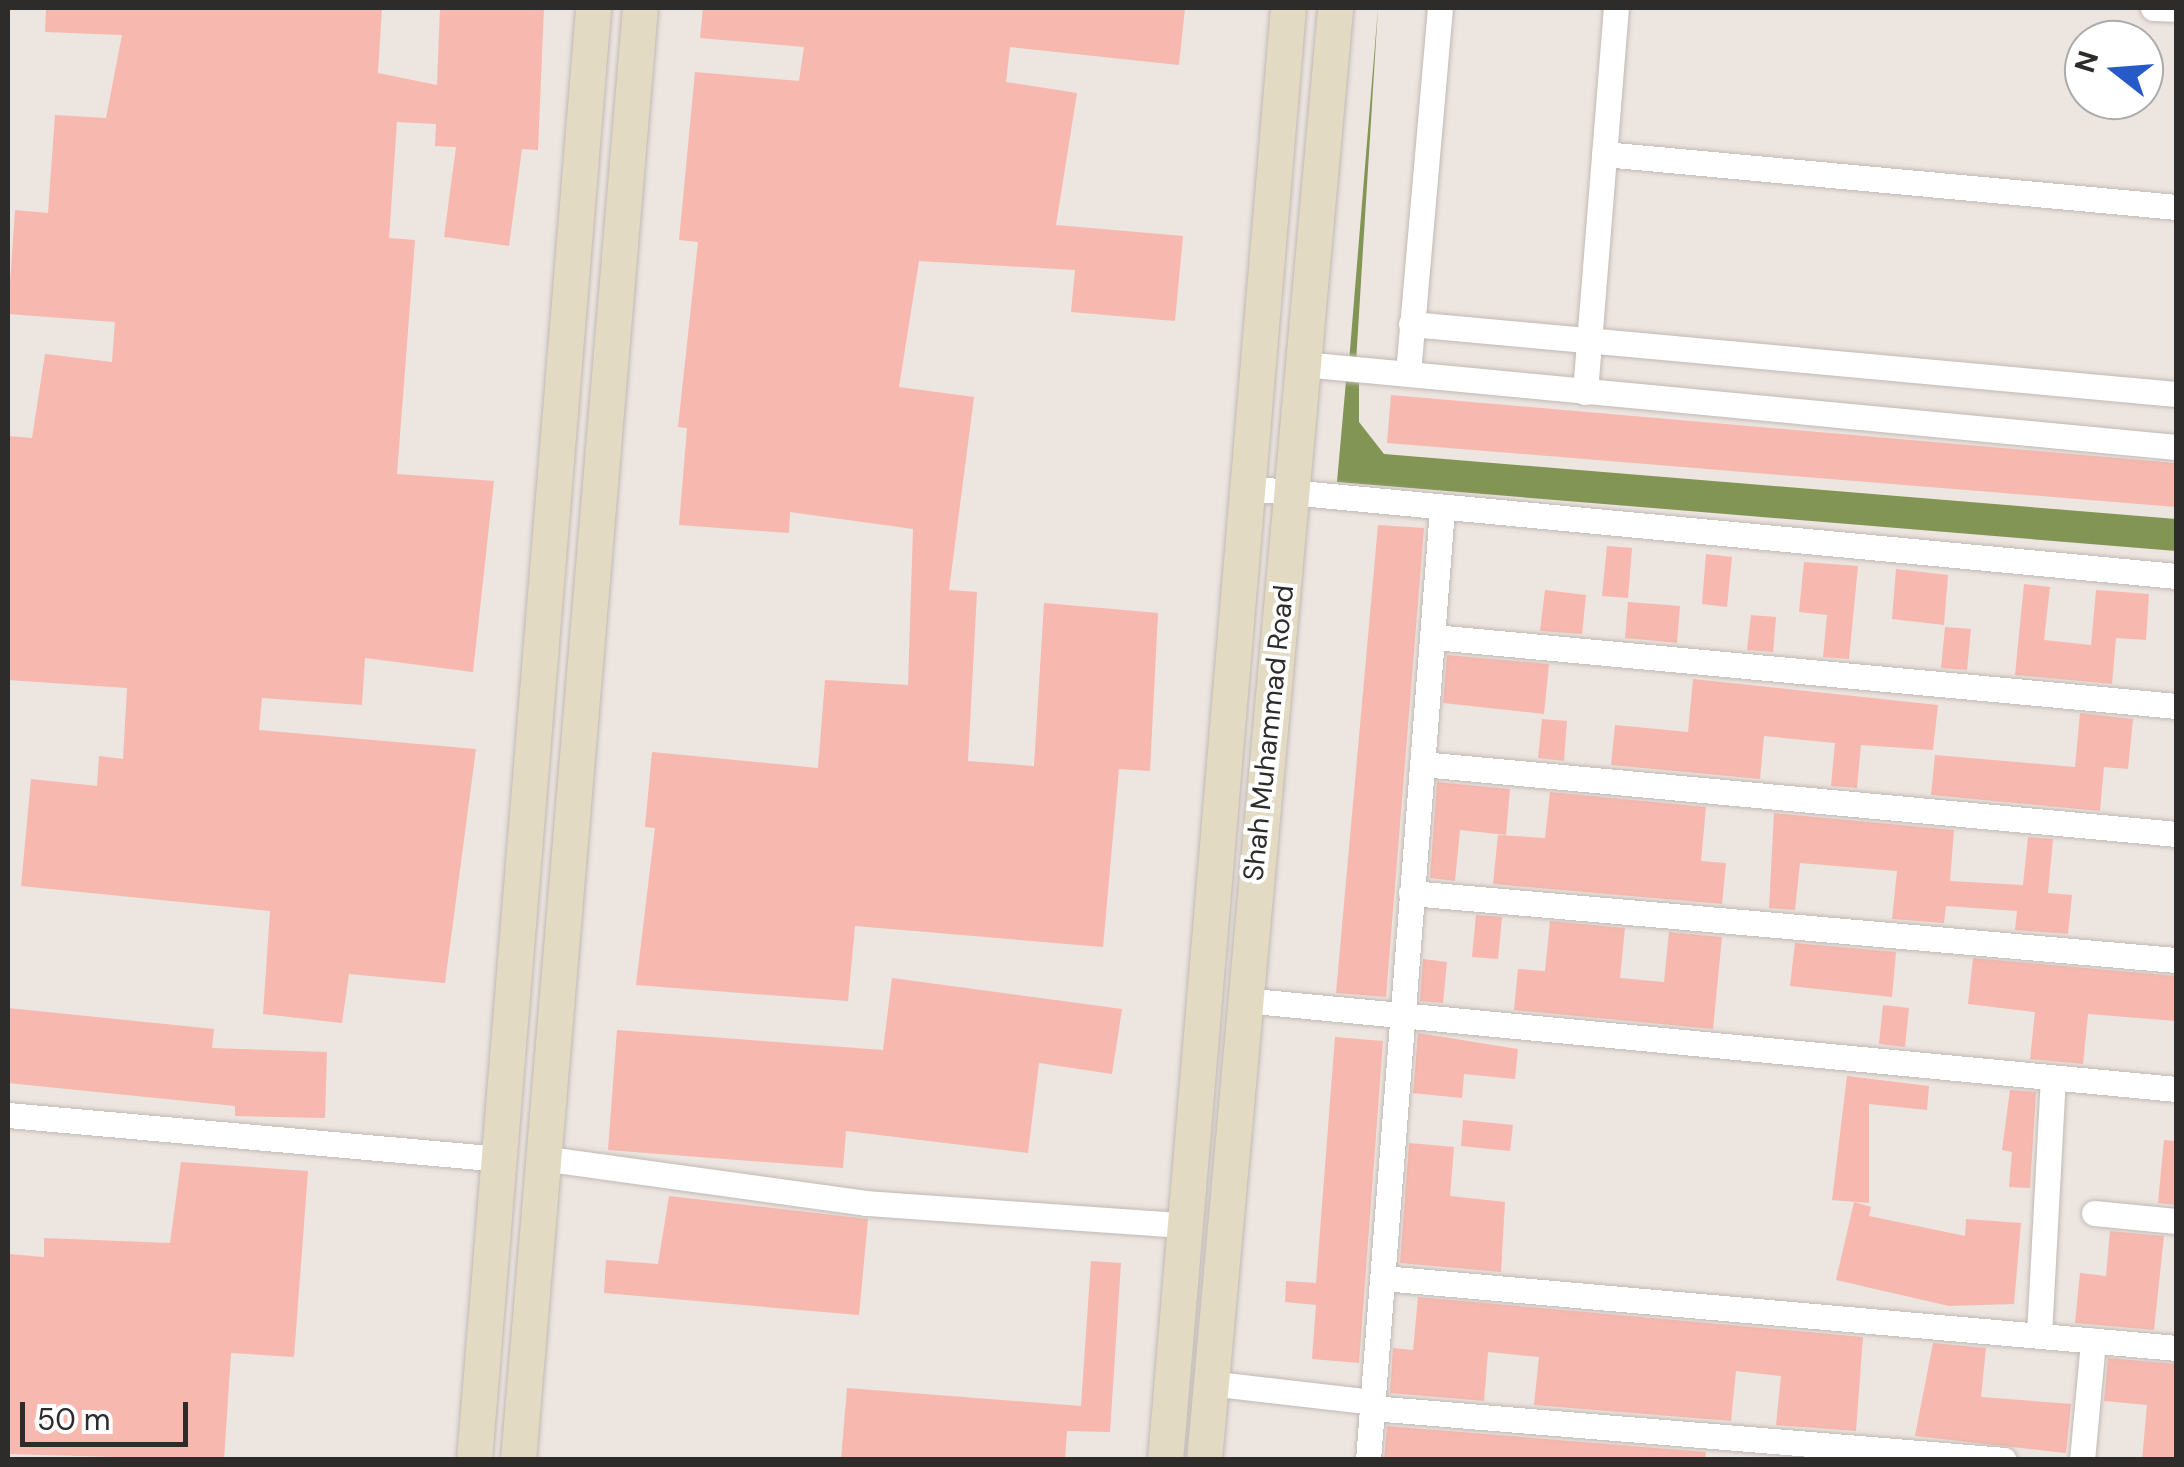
<!DOCTYPE html>
<style>
body{margin:0}
#map{position:relative;width:2184px;height:1467px;overflow:hidden;background:#ede5e0;font-family:"DM Sans",sans-serif}
div>[style]{position:absolute}
.water>*{inset:0;background:#829554}
.building>*{inset:0;background:#f6b8af}
.roads{filter:drop-shadow(0 0 2px #c1b9b4) drop-shadow(0 0 2px #c1b9b4)}
.street>*{height:25px;margin:-12.5px;padding:0 12.5px;transform-origin:12.5px;border-radius:12.5px;background:#fff}
.secondary>*{height:35px;margin:-17.5px;padding:0 17.5px;transform-origin:17.5px;border-radius:17.5px;background:#e2dac2}
span{translate:-50% -50%;white-space:nowrap;text-align:center;line-height:1.15;-webkit-text-stroke:8px #fff;paint-order:stroke}
.street-label{font-size:28px;color:#2e2c2a}
.frame{position:absolute;inset:0;border:10px solid #2e2c2a;pointer-events:none}
.north{position:absolute;left:2064px;top:20px;width:100px;height:100px;box-sizing:border-box;background:#fff;border:2px solid #ababaa;border-radius:50%;rotate:287deg;font-size:28px;font-weight:700;line-height:40px;text-align:center;color:#2e2c2a}
.north::after{content:'';display:block;margin:auto;width:35px;height:45px;background:#265ac8;clip-path:polygon(50% 0,100% 100%,50% 72%,0 100%)}
.scale{position:absolute;left:20px;top:1402px;width:168px;height:45px;box-sizing:border-box;border:5px solid #2e2c2a;border-top:0;padding-left:12px;font-size:30px;line-height:35px;white-space:nowrap;color:#2e2c2a;-webkit-text-stroke:8px #fff;paint-order:stroke}
</style>
<div id="map">
<div class="water">
<div style="clip-path:polygon(1378px 8px,1356px 362px,1349px 362px)"></div>
<div style="clip-path:polygon(1346px 381px,1359px 383px,1359px 422px,1384px 454px,2176px 519px,2176px 551px,1337px 482px)"></div>
</div>
<div class="building">
<div style="clip-path:polygon(46px 8px,382px 8px,378px 73px,437px 85px,440px 8px,544px 8px,538px 150px,522px 149px,509px 246px,444px 237px,456px 147px,435px 146px,436px 124px,397px 122px,389px 238px,415px 240px,397px 474px,494px 481px,473px 672px,365px 658px,362px 705px,262px 698px,259px 730px,476px 749px,445px 983px,349px 974px,342px 1023px,263px 1014px,270px 911px,21px 886px,31px 779px,97px 786px,99px 756px,123px 759px,127px 688px,8px 680px,8px 436px,32px 438px,45px 354px,112px 362px,115px 322px,8px 314px,15px 210px,48px 213px,55px 115px,106px 118px,122px 35px,45px 32px)"></div>
<div style="clip-path:polygon(703px 8px,1185px 8px,1179px 65px,1010px 47px,1006px 82px,1077px 93px,1056px 225px,1183px 236px,1175px 321px,1071px 312px,1075px 270px,919px 261px,899px 387px,974px 397px,949px 590px,977px 592px,968px 761px,1034px 766px,1044px 603px,1158px 613px,1150px 771px,1119px 769px,1103px 947px,855px 926px,848px 1001px,636px 985px,655px 828px,645px 827px,652px 752px,818px 768px,825px 680px,908px 685px,913px 529px,790px 512px,789px 533px,679px 525px,687px 428px,678px 427px,698px 242px,679px 240px,695px 72px,799px 81px,804px 47px,700px 38px)"></div>
<div style="clip-path:polygon(1391px 395px,2176px 463px,2176px 507px,1387px 443px)"></div>
<div style="clip-path:polygon(1378px 525px,1424px 528px,1386px 997px,1336px 993px)"></div>
<div style="clip-path:polygon(1607px 546px,1632px 548px,1628px 598px,1602px 596px)"></div>
<div style="clip-path:polygon(1706px 554px,1732px 557px,1727px 607px,1702px 604px)"></div>
<div style="clip-path:polygon(1804px 562px,1858px 566px,1849px 659px,1823px 657px,1827px 615px,1799px 612px)"></div>
<div style="clip-path:polygon(1896px 569px,1948px 575px,1944px 625px,1892px 619px)"></div>
<div style="clip-path:polygon(2024px 584px,2050px 587px,2044px 640px,2091px 645px,2096px 590px,2149px 594px,2146px 640px,2116px 638px,2112px 684px,2015px 675px)"></div>
<div style="clip-path:polygon(1545px 590px,1586px 595px,1582px 634px,1540px 631px)"></div>
<div style="clip-path:polygon(1628px 602px,1680px 606px,1677px 643px,1625px 638px)"></div>
<div style="clip-path:polygon(1751px 615px,1776px 617px,1773px 652px,1747px 650px)"></div>
<div style="clip-path:polygon(1945px 627px,1971px 629px,1967px 670px,1941px 668px)"></div>
<div style="clip-path:polygon(1447px 655px,1549px 664px,1544px 714px,1443px 703px)"></div>
<div style="clip-path:polygon(1693px 679px,1938px 705px,1933px 750px,1861px 745px,1857px 788px,1831px 786px,1835px 743px,1764px 736px,1760px 779px,1611px 765px,1615px 725px,1688px 732px)"></div>
<div style="clip-path:polygon(2080px 713px,2133px 719px,2128px 769px,2104px 767px,2100px 811px,1931px 795px,1935px 755px,2075px 767px)"></div>
<div style="clip-path:polygon(1542px 719px,1567px 721px,1564px 761px,1538px 758px)"></div>
<div style="clip-path:polygon(1437px 782px,1510px 789px,1506px 835px,1460px 830px,1455px 881px,1430px 878px)"></div>
<div style="clip-path:polygon(1550px 792px,1706px 807px,1701px 861px,1726px 863px,1722px 904px,1493px 884px,1498px 835px,1545px 838px)"></div>
<div style="clip-path:polygon(1774px 813px,1954px 830px,1950px 881px,2023px 885px,2028px 837px,2053px 839px,2048px 893px,2072px 895px,2068px 934px,2015px 930px,2017px 911px,1946px 906px,1944px 923px,1892px 919px,1897px 871px,1800px 863px,1795px 910px,1769px 908px)"></div>
<div style="clip-path:polygon(1476px 915px,1502px 917px,1498px 959px,1472px 957px)"></div>
<div style="clip-path:polygon(1550px 921px,1625px 928px,1620px 978px,1664px 982px,1669px 932px,1722px 937px,1713px 1029px,1514px 1010px,1518px 969px,1545px 971px)"></div>
<div style="clip-path:polygon(1795px 943px,1896px 952px,1892px 997px,1790px 986px)"></div>
<div style="clip-path:polygon(1973px 958px,2176px 976px,2176px 1021px,2088px 1014px,2083px 1064px,2030px 1059px,2035px 1012px,1968px 1004px)"></div>
<div style="clip-path:polygon(1423px 959px,1447px 962px,1443px 1003px,1420px 1001px)"></div>
<div style="clip-path:polygon(892px 978px,1122px 1009px,1112px 1074px,1039px 1063px,1028px 1153px,846px 1131px,843px 1168px,608px 1150px,617px 1030px,883px 1050px)"></div>
<div style="clip-path:polygon(1883px 1005px,1909px 1008px,1905px 1047px,1879px 1044px)"></div>
<div style="clip-path:polygon(8px 1008px,214px 1029px,212px 1048px,327px 1052px,325px 1118px,235px 1116px,235px 1106px,8px 1083px)"></div>
<div style="clip-path:polygon(1418px 1033px,1518px 1049px,1515px 1079px,1464px 1074px,1462px 1098px,1413px 1093px)"></div>
<div style="clip-path:polygon(1335px 1037px,1383px 1041px,1359px 1363px,1312px 1359px,1316px 1305px,1285px 1302px,1286px 1281px,1316px 1283px)"></div>
<div style="clip-path:polygon(1847px 1076px,1929px 1086px,1927px 1110px,1869px 1104px,1869px 1203px,1832px 1200px)"></div>
<div style="clip-path:polygon(2010px 1090px,2036px 1092px,2030px 1188px,2009px 1187px,2012px 1152px,2002px 1150px)"></div>
<div style="clip-path:polygon(1463px 1120px,1513px 1125px,1510px 1151px,1461px 1146px)"></div>
<div style="clip-path:polygon(2164px 1140px,2176px 1141px,2176px 1205px,2158px 1203px)"></div>
<div style="clip-path:polygon(1409px 1143px,1454px 1147px,1450px 1196px,1505px 1202px,1501px 1272px,1400px 1263px)"></div>
<div style="clip-path:polygon(181px 1162px,308px 1171px,294px 1357px,231px 1353px,224px 1460px,8px 1454px,8px 1254px,44px 1257px,44px 1238px,170px 1243px)"></div>
<div style="clip-path:polygon(669px 1196px,868px 1219px,859px 1315px,604px 1293px,606px 1260px,658px 1264px)"></div>
<div style="clip-path:polygon(1854px 1202px,1871px 1207px,1869px 1216px,1965px 1236px,1966px 1219px,2021px 1223px,2014px 1304px,1949px 1306px,1836px 1280px)"></div>
<div style="clip-path:polygon(2110px 1231px,2164px 1236px,2154px 1330px,2075px 1323px,2080px 1273px,2106px 1276px)"></div>
<div style="clip-path:polygon(1091px 1261px,1121px 1263px,1110px 1432px,1067px 1431px,1065px 1460px,841px 1460px,847px 1388px,1081px 1406px)"></div>
<div style="clip-path:polygon(1418px 1297px,1863px 1337px,1856px 1431px,1776px 1425px,1781px 1376px,1736px 1371px,1731px 1421px,1534px 1405px,1539px 1357px,1488px 1352px,1484px 1401px,1390px 1393px,1393px 1348px,1413px 1350px)"></div>
<div style="clip-path:polygon(1933px 1343px,1986px 1348px,1981px 1397px,2071px 1404px,2066px 1453px,1915px 1436px)"></div>
<div style="clip-path:polygon(2108px 1358px,2176px 1364px,2176px 1460px,2142px 1460px,2147px 1405px,2104px 1401px)"></div>
<div style="clip-path:polygon(1387px 1426px,1706px 1452px,1705px 1460px,1384px 1460px)"></div>
</div>
<div class="roads">
<div class="street">
<div style="left:2153px;top:8px;width:23px;rotate:2deg"></div>
<div style="left:1604px;top:154px;width:574px;rotate:5.29deg"></div>
<div style="left:1411px;top:324px;width:768px;rotate:5.23deg"></div>
<div style="left:1303px;top:364px;width:877px;rotate:5.43deg"></div>
<div style="left:1408px;top:373px;width:366px;rotate:-85deg"></div>
<div style="left:1585px;top:392px;width:385px;rotate:-85.4deg"></div>
<div style="left:1247px;top:488px;width:933px;rotate:5.41deg"></div>
<div style="left:1434px;top:637px;width:745px;rotate:5.31deg"></div>
<div style="left:1422px;top:764px;width:757px;rotate:5.3deg"></div>
<div style="left:1411px;top:893px;width:768px;rotate:5.01deg"></div>
<div style="left:1243px;top:1000px;width:937px;rotate:5.45deg"></div>
<div style="left:8px;top:1115px;width:488px;rotate:5.1deg"></div>
<div style="left:542px;top:1158px;width:327px;rotate:7.9deg"></div>
<div style="left:866px;top:1203px;width:315px;rotate:4deg"></div>
<div style="left:2094px;top:1213px;width:82px;rotate:5.6deg"></div>
<div style="left:1383px;top:1278px;width:796px;rotate:5.04deg"></div>
<div style="left:2039px;top:1335px;width:257px;rotate:-86.9deg"></div>
<div style="left:1209px;top:1383px;width:165px;rotate:6.6deg"></div>
<div style="left:1372px;top:1408px;width:634px;rotate:4.7deg"></div>
<div style="left:1368px;top:1460px;width:954px;rotate:-85.55deg"></div>
<div style="left:2082px;top:1460px;width:120px;rotate:-84.7deg"></div>
</div>
<div class="secondary">
<div style="left:474px;top:1460px;width:1457px;rotate:-85.31deg"></div>
<div style="left:518px;top:1460px;width:1457px;rotate:-85.2deg"></div>
<div style="left:1165px;top:1460px;width:1457px;rotate:-85.16deg"></div>
<div style="left:1204px;top:1460px;width:1458px;rotate:-84.84deg"></div>
</div>
</div>
<div class="street-label">
<span style="left:1269px;top:733px;rotate:-84deg">Shah Muhammad Road</span>
</div>
<div class="frame"></div>
<div class="north">N</div>
<div class="scale">50 m</div>
</div>
